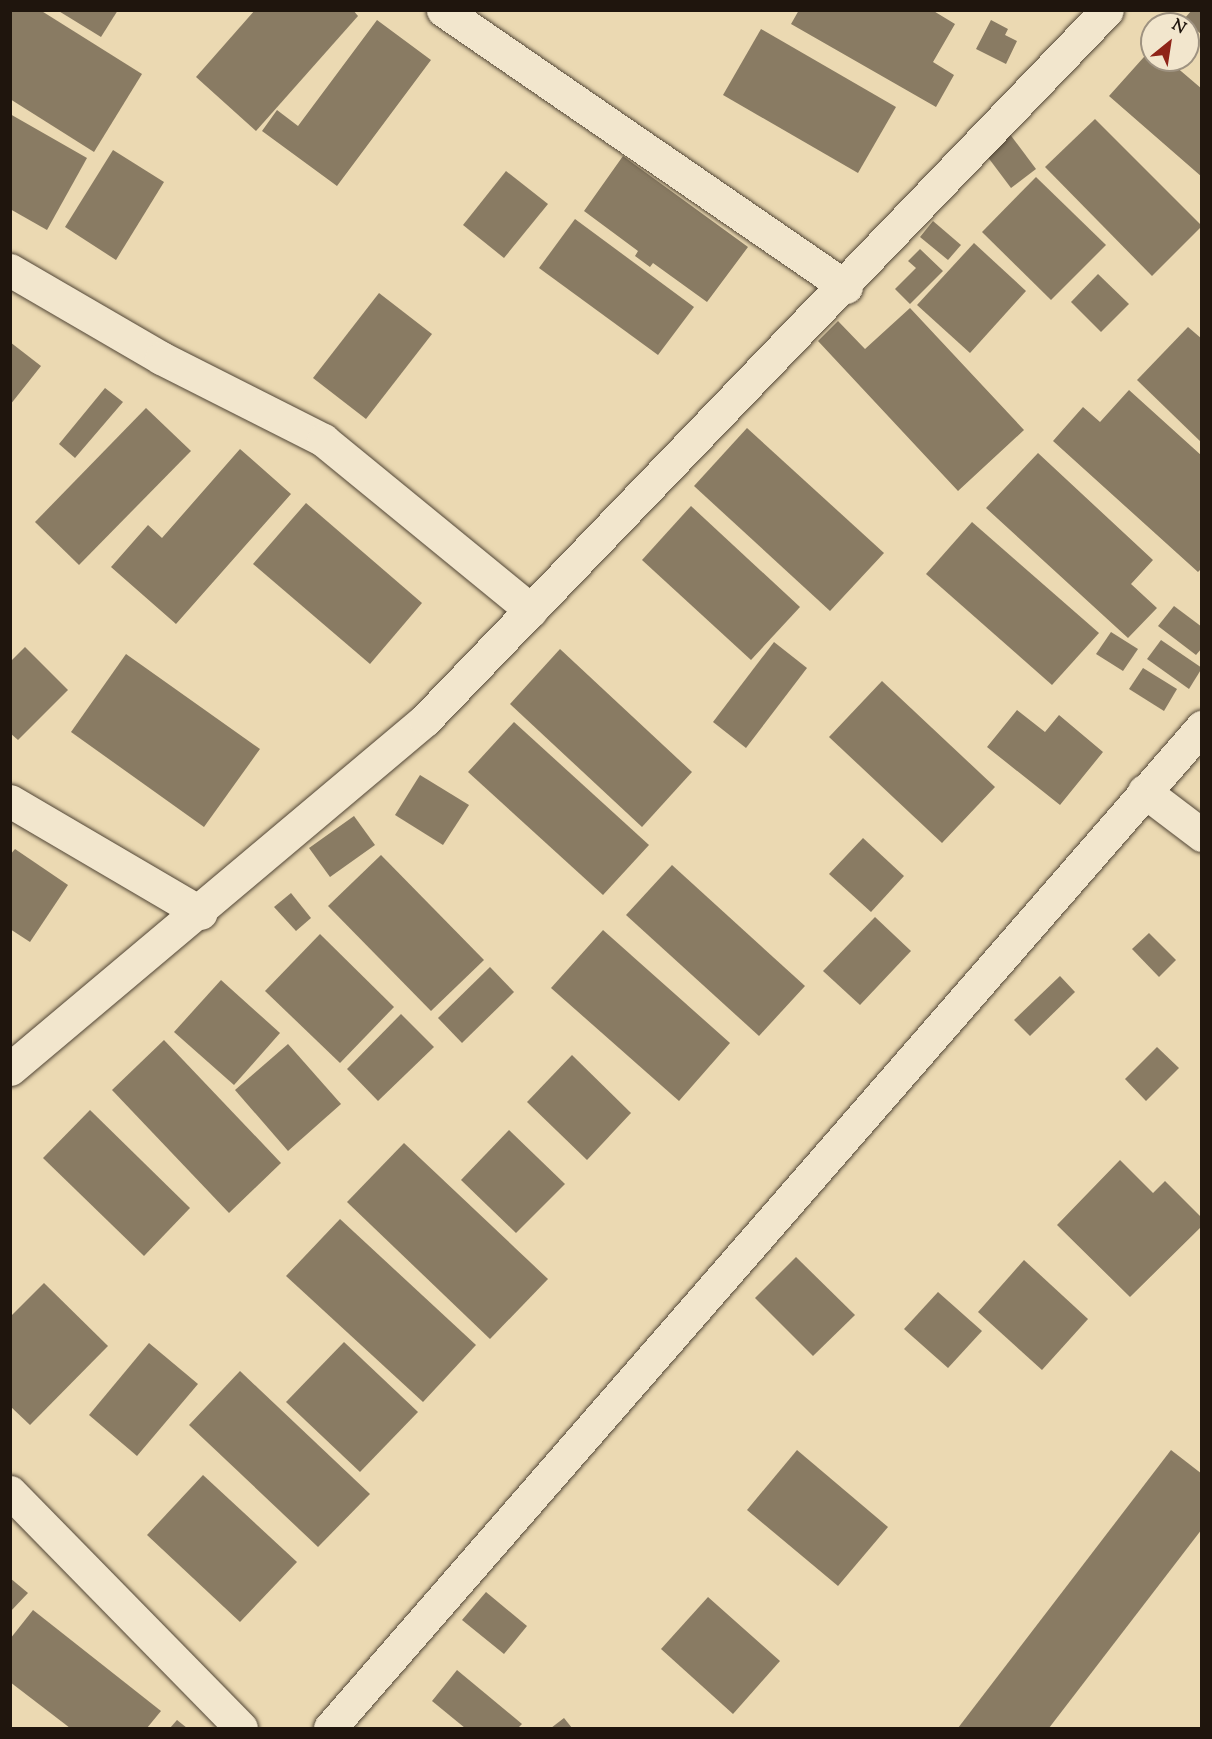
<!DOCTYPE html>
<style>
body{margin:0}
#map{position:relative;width:1212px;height:1739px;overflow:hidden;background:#ebd9b2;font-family:"Sorts Mill Goudy",serif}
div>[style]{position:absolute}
.building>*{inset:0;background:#897b63}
.roads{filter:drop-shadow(0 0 2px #524636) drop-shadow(0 0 2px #524636)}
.minor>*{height:33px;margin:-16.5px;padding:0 16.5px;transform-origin:16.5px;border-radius:16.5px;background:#f2e6cd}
span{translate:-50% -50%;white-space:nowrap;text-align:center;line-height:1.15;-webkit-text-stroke:5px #f2e6cd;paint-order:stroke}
.frame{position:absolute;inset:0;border:12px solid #1f150d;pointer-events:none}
.north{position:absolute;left:1140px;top:12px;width:60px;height:60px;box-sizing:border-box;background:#f2e6cd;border:2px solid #9e9280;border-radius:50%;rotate:30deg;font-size:16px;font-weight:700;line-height:24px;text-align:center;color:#1f150d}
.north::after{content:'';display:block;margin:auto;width:21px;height:27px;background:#8f2418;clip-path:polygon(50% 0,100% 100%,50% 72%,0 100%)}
</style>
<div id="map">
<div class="building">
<div style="clip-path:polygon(12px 10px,40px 10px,142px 74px,94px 152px,10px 99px)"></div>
<div style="clip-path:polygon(57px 10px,118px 10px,101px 37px)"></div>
<div style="clip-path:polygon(255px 10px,353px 10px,358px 16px,256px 131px,196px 77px)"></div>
<div style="clip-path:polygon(799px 10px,932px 10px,955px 24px,933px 62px,954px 75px,936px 107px,791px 24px)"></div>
<div style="clip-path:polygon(1192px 10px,1202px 10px,1202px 35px,1184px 19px)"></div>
<div style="clip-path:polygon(377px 20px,431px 60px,337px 186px,262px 131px,277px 110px,298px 126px)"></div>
<div style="clip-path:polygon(991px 20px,1008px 29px,1005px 35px,1017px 41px,1006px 64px,976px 49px)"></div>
<div style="clip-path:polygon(761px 29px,896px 107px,858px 173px,723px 95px)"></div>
<div style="clip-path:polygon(1152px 48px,1152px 60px,1168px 60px,1202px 89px,1202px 177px,1109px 96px)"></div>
<div style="clip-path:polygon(10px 114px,87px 158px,47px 230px,10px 209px)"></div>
<div style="clip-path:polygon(1095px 119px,1202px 226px,1152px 276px,1045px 167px)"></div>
<div style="clip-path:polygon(1006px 129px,1036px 169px,1011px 188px,981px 148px)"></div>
<div style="clip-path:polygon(113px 150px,164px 182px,116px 260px,65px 227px)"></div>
<div style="clip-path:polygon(623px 156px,748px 247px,707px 302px,653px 263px,650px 267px,635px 256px,638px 251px,584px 211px)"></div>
<div style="clip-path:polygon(506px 171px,548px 204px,504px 258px,463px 225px)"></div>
<div style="clip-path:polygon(1036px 177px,1106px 245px,1051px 300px,982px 232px)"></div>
<div style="clip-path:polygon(575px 219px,694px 307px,658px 355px,539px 268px)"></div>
<div style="clip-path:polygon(933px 221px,961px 245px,948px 260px,920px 237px)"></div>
<div style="clip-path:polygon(974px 243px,1026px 291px,970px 353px,917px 305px)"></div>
<div style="clip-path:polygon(920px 249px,943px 271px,910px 304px,895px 289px,916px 268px,908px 261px)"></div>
<div style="clip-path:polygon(1098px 274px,1129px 304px,1101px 332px,1071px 302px)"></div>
<div style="clip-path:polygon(379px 293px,432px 334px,366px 419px,313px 378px)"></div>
<div style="clip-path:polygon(910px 308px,1024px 430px,958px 491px,818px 341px,838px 321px,865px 349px)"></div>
<div style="clip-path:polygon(1188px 327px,1202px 339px,1202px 443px,1137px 380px)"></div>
<div style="clip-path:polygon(10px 342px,41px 366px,10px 405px)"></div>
<div style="clip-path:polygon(105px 388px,123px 402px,75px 458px,59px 444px)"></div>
<div style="clip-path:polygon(1129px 390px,1202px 456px,1202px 568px,1198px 572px,1053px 441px,1083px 407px,1100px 422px)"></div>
<div style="clip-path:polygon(146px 408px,191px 451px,79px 565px,35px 522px)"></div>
<div style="clip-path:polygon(747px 428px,884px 553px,830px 611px,694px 486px)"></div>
<div style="clip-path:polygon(240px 449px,291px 494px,176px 624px,111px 567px,148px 525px,162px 538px)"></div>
<div style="clip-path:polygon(1038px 453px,1153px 560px,1131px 584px,1157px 608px,1128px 638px,986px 508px)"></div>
<div style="clip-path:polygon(306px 503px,422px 603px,370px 664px,253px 564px)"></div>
<div style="clip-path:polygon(691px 506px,800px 607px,751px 660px,642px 560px)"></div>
<div style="clip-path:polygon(972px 522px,1099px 633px,1052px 685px,926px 574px)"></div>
<div style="clip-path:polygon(1174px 606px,1202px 627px,1202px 648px,1196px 655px,1158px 626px)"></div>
<div style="clip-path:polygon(1111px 632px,1138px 649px,1123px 671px,1096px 654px)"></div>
<div style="clip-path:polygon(1161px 640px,1202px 668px,1189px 689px,1147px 659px)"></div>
<div style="clip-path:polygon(774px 642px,807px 668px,746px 748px,713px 722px)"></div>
<div style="clip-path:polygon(25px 647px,68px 690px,18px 740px,10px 733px,10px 662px)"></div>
<div style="clip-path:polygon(560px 649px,692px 772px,642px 827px,510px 704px)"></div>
<div style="clip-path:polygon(126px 654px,260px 749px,204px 827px,71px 732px)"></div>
<div style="clip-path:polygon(1143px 668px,1177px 689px,1164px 711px,1129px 689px)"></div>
<div style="clip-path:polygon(882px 681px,995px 787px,942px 843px,829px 737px)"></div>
<div style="clip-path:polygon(1017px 710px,1045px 732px,1059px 715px,1103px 752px,1060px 805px,987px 747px)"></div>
<div style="clip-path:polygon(514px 722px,649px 845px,603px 895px,468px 772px)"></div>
<div style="clip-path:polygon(420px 775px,469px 805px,443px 845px,395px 815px)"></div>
<div style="clip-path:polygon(354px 816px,375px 845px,330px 877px,309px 848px)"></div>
<div style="clip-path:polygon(863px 838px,904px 876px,871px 912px,829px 874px)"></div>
<div style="clip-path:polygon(15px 849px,68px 885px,30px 942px,10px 929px,10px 855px)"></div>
<div style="clip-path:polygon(381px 855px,484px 960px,431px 1011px,328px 906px)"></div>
<div style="clip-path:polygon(672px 865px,805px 986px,759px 1036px,626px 915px)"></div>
<div style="clip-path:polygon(291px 893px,311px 918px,296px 931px,274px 907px)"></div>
<div style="clip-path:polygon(875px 917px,911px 951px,860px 1005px,823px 971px)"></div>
<div style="clip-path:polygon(603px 930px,730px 1043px,679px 1101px,551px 988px)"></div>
<div style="clip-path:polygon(1149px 933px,1176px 960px,1159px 977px,1132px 949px)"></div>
<div style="clip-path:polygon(320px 934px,394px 1007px,340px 1063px,265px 991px)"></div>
<div style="clip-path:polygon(490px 967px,514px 992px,462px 1043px,438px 1018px)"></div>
<div style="clip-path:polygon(1060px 976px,1075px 992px,1030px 1036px,1014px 1020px)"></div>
<div style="clip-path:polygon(221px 980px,280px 1033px,234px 1085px,174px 1032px)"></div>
<div style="clip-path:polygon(401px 1014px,434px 1047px,378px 1101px,347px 1069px)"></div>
<div style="clip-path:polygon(164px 1040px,281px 1163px,229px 1213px,112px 1090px)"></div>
<div style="clip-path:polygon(288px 1044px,341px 1104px,288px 1151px,235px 1090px)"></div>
<div style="clip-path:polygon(1157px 1047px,1179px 1068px,1146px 1101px,1125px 1079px)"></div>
<div style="clip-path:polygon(572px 1055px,631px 1113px,587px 1160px,527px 1102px)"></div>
<div style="clip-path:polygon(90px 1110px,190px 1208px,144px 1256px,43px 1158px)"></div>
<div style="clip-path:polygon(509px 1130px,565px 1184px,516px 1233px,461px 1180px)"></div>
<div style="clip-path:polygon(404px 1143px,548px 1279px,490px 1339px,347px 1202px)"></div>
<div style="clip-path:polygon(1120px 1160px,1153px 1193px,1165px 1181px,1202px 1218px,1202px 1226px,1130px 1297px,1057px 1225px)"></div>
<div style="clip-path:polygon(340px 1219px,476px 1345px,423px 1402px,286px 1276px)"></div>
<div style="clip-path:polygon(796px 1257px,855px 1315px,813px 1356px,755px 1298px)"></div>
<div style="clip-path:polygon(1024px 1260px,1088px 1319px,1042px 1370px,978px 1312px)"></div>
<div style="clip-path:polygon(44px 1283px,108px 1346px,30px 1425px,10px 1406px,10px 1317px)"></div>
<div style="clip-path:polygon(938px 1292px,982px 1331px,948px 1368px,904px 1329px)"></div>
<div style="clip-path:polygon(344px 1342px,418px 1412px,360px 1472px,286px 1402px)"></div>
<div style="clip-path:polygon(149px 1343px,198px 1384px,137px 1456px,89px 1415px)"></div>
<div style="clip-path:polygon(240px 1371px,370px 1494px,318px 1547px,189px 1425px)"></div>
<div style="clip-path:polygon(797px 1450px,888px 1527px,838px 1586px,747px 1510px)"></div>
<div style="clip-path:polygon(1171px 1450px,1202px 1474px,1202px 1529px,1049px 1728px,958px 1728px)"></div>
<div style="clip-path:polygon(203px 1475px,297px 1562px,240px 1622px,147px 1535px)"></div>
<div style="clip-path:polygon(10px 1578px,28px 1593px,10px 1612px)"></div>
<div style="clip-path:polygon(486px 1592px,527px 1626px,504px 1654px,462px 1620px)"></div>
<div style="clip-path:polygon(708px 1597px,780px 1661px,733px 1714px,661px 1649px)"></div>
<div style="clip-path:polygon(33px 1610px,161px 1711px,147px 1728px,70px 1728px,10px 1682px,10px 1639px)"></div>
<div style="clip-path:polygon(457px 1670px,522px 1724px,518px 1728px,465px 1728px,432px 1701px)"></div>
<div style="clip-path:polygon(564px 1718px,572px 1728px,551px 1728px)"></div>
<div style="clip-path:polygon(177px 1720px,187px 1728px,170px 1728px)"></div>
</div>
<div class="roads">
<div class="minor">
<div style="left:443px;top:10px;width:489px;rotate:34.5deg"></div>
<div style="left:10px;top:270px;width:175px;rotate:30.2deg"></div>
<div style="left:161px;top:358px;width:182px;rotate:26.8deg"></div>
<div style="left:323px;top:440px;width:269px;rotate:39.3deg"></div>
<div style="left:1144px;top:791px;width:73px;rotate:37.2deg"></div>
<div style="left:10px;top:801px;width:221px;rotate:30.4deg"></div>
<div style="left:10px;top:1069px;width:542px;rotate:-40.06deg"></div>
<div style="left:425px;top:720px;width:984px;rotate:-46.15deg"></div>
<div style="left:10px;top:1492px;width:330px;rotate:45.6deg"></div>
<div style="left:330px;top:1728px;width:1328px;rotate:-48.94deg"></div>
</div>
</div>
<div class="frame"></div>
<div class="north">N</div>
</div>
